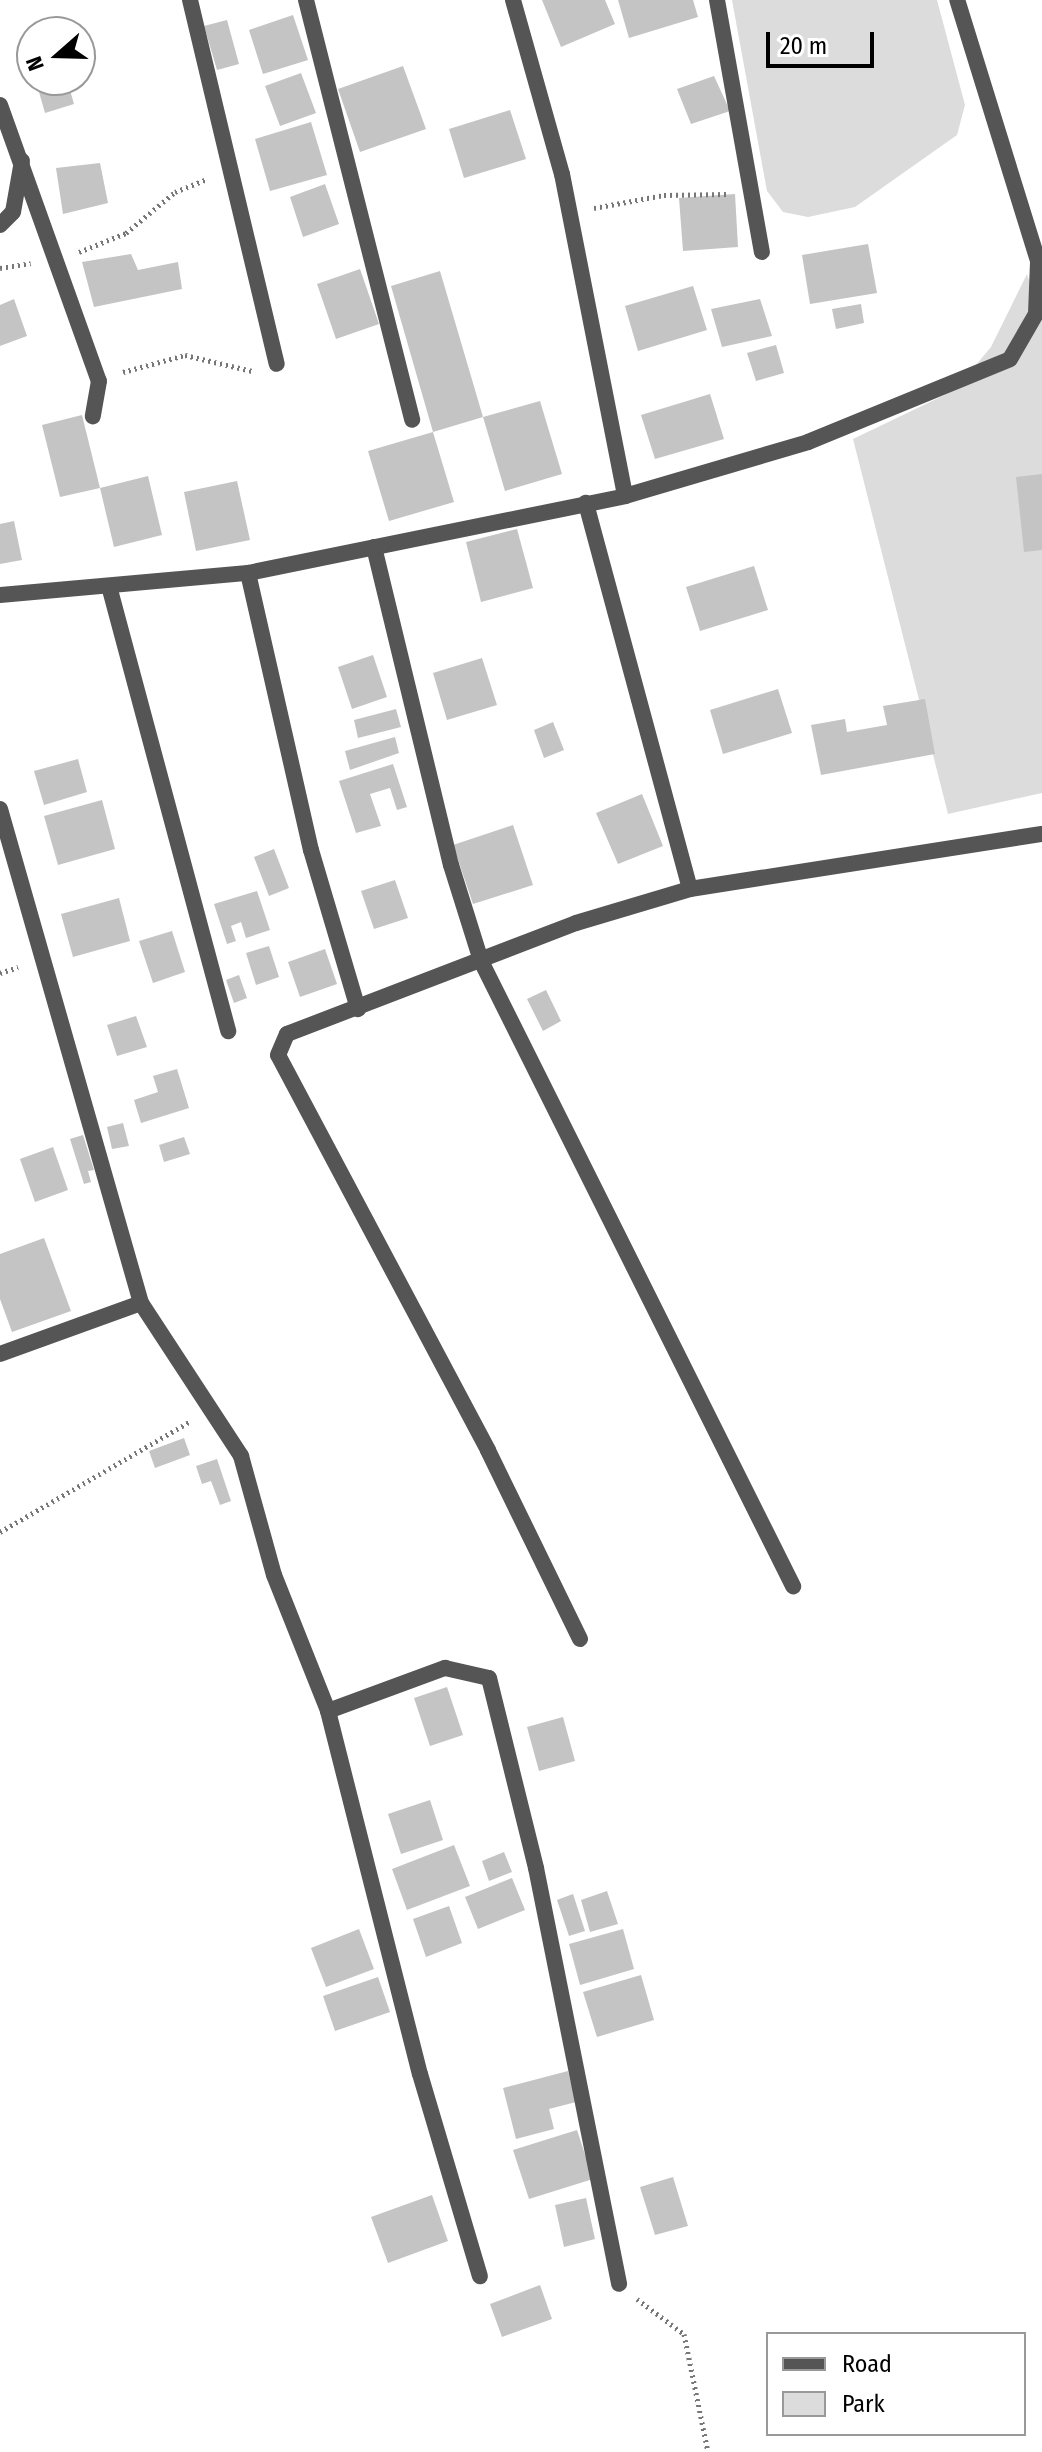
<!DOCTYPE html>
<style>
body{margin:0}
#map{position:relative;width:1042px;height:2452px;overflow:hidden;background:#fff;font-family:"Fira Sans Condensed",sans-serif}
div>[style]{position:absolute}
.green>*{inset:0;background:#dcdcdc}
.building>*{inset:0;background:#c4c4c4}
.path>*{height:5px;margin-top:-2.5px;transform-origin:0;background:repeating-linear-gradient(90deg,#777 0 2px,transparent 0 6px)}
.street>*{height:16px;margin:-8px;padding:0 8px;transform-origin:8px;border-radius:8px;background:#555}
span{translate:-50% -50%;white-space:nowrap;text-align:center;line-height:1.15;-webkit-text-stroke:6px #fff;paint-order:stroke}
.legend{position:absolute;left:766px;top:2332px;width:260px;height:104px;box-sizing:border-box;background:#fff;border:2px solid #999;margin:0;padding:10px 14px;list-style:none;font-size:24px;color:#000}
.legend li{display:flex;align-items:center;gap:16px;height:40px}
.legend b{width:40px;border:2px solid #999}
.north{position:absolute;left:16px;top:16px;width:80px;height:80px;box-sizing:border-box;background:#fff;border:2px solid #999;border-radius:50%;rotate:250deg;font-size:22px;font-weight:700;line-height:32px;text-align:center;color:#000}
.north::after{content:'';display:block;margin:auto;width:28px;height:36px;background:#000;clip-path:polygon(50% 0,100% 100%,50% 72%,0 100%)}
.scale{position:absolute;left:766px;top:32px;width:108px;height:36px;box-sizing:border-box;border:4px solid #000;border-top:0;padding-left:10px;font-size:24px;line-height:28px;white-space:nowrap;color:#000;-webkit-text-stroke:6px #fff;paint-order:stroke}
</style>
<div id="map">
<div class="green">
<div style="clip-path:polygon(732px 0,937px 0,965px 105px,957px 135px,855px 207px,808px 217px,783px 212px,767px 191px)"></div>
<div style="clip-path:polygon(1027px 274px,1042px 320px,1042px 793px,948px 814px,853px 439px,955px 390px,991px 347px)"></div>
</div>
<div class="building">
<div style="clip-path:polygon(542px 0,605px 0,615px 24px,561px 47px)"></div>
<div style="clip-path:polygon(618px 0,693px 0,698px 17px,629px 38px)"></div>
<div style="clip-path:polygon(293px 15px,308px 60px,263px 74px,249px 30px)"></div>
<div style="clip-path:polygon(227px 20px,239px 64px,217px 70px,204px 26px)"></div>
<div style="clip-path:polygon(403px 66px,426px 129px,360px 152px,338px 89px)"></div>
<div style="clip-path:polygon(301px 73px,316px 113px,280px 126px,265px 86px)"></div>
<div style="clip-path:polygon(714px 76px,730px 111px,691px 124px,677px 89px)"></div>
<div style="clip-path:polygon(68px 83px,74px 104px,45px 113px,39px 92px)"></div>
<div style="clip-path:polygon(510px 110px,526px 159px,464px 178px,449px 129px)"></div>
<div style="clip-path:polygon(311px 122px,327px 175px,270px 191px,255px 139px)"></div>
<div style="clip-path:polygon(100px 163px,108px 203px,63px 214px,56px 168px)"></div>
<div style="clip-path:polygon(325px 184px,339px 224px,303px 237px,290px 197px)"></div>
<div style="clip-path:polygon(735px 194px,738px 247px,683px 251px,679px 198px)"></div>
<div style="clip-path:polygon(868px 244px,877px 293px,810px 304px,802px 255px)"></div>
<div style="clip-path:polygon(131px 254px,138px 270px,178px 262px,182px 289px,94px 307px,82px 262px)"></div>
<div style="clip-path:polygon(360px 269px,379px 324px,336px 339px,317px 284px)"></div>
<div style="clip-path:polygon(440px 271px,483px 417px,433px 432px,454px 502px,389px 521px,368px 451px,433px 432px,391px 286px)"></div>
<div style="clip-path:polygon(693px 286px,707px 330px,638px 351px,625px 306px)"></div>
<div style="clip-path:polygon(14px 299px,27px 336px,0 346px,0 305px)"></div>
<div style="clip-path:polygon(760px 299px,772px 336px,722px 347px,711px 309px)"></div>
<div style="clip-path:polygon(861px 304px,864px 323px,836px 329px,832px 309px)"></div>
<div style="clip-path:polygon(776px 345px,784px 373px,756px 381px,747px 353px)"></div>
<div style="clip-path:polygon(710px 394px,724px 439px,655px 459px,641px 415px)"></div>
<div style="clip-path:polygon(540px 401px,562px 474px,505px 491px,483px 417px)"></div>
<div style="clip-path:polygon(82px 415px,100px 488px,60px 497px,42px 425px)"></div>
<div style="clip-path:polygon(1042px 474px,1042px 550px,1024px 552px,1016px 477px)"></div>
<div style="clip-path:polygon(148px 476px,162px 535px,114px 547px,100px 488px)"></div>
<div style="clip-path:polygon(237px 481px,250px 540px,196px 551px,184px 492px)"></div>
<div style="clip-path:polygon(14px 521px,22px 560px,0 564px,0 524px)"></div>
<div style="clip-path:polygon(517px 529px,533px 588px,481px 602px,466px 542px)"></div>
<div style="clip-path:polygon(754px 566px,768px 610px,700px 631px,686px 587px)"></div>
<div style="clip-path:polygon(373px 655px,387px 697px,352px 709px,338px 667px)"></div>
<div style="clip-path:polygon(482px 658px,497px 705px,447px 720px,433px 673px)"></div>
<div style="clip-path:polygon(778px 689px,792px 733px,723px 754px,710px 710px)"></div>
<div style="clip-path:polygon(925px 699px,935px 754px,821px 775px,811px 725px,845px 719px,847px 732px,887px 725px,883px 706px)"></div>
<div style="clip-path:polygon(396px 709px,401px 727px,358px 738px,354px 720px)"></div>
<div style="clip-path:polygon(553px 722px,564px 750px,544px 758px,534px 730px)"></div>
<div style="clip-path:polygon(395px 737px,399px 753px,350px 770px,345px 751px)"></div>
<div style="clip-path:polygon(78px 759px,87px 792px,44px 805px,34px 771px)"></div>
<div style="clip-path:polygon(393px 764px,407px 807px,397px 810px,390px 788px,370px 794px,381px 826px,356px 833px,339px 781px)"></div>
<div style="clip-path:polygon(642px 794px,663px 846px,618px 864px,596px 813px)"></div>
<div style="clip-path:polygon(102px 800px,115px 849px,58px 865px,44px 816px)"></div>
<div style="clip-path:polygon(513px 825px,533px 885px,473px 904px,453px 845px)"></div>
<div style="clip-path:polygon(274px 849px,289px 888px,269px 896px,254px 857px)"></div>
<div style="clip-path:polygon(395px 880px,408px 918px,374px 929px,361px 891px)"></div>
<div style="clip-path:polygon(257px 891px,270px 930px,246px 938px,241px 922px,231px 926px,236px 941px,227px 944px,214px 904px)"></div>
<div style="clip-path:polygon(119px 898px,130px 941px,73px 957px,61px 914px)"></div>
<div style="clip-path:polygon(172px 931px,185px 972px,153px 983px,139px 941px)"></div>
<div style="clip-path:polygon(269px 946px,279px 977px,256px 985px,246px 953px)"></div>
<div style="clip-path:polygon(325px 949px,337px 984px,300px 997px,288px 962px)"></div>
<div style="clip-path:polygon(239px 975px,247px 998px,234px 1003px,226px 980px)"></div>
<div style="clip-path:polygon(546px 990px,561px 1021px,543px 1031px,527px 999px)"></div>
<div style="clip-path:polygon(136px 1016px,147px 1047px,117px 1056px,107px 1025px)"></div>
<div style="clip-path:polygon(177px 1069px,189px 1108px,141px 1123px,134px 1100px,158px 1092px,153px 1076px)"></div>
<div style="clip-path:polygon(123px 1123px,129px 1146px,112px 1149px,107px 1127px)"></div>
<div style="clip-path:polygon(83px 1135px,94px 1170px,88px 1171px,91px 1182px,84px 1184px,70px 1139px)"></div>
<div style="clip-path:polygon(184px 1137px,190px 1154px,164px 1162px,159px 1145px)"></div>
<div style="clip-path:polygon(53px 1147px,68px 1190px,35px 1202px,20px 1159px)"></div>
<div style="clip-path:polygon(44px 1238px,71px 1311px,12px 1332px,0 1299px,0 1254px)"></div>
<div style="clip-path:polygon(184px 1438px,190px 1455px,155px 1468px,149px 1451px)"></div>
<div style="clip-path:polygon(217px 1459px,231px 1501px,220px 1505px,211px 1481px,202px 1484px,196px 1466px)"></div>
<div style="clip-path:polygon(447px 1687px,463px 1735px,430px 1746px,414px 1698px)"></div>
<div style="clip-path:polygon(563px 1717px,575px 1761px,539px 1771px,527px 1727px)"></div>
<div style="clip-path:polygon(430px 1800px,443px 1840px,401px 1854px,388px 1814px)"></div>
<div style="clip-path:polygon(454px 1845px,470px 1886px,407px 1910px,392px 1869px)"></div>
<div style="clip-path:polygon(504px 1852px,512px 1872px,489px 1881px,482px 1861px)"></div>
<div style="clip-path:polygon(512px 1878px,525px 1910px,478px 1929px,465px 1897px)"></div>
<div style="clip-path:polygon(607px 1891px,618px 1924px,590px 1932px,581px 1900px)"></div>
<div style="clip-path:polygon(573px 1894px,585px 1931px,569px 1936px,557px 1900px)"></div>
<div style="clip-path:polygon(449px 1906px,462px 1943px,426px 1957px,413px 1919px)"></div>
<div style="clip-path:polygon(359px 1929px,374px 1969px,326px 1987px,311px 1948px)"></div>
<div style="clip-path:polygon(623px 1929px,634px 1969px,580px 1985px,569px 1944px)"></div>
<div style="clip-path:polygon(641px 1975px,654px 2020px,597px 2037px,583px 1992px)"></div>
<div style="clip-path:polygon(378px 1977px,390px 2012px,335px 2031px,323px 1996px)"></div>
<div style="clip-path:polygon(568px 2071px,576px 2102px,549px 2109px,554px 2129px,516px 2139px,503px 2088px)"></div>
<div style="clip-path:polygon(577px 2130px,593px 2179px,529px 2199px,513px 2150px)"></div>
<div style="clip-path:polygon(673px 2177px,688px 2226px,655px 2235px,640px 2187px)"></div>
<div style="clip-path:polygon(432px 2195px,448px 2241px,388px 2263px,371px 2217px)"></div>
<div style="clip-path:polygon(586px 2198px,595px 2239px,564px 2247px,555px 2205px)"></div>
<div style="clip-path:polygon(540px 2285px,552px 2319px,502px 2337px,490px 2304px)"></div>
</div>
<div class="path">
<div style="left:594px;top:208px;width:71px;rotate:-10.5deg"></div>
<div style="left:664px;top:195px;width:63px;rotate:-0.9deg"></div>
<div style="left:79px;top:252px;width:51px;rotate:-22deg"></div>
<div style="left:126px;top:233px;width:64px;rotate:-39.9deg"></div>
<div style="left:175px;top:192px;width:35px;rotate:-22deg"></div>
<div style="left:0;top:268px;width:31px;rotate:-9deg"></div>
<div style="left:123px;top:372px;width:64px;rotate:-15.3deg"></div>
<div style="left:185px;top:355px;width:69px;rotate:13.4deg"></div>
<div style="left:0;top:973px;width:19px;rotate:-18deg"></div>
<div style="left:0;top:1532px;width:219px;rotate:-30.2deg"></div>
<div style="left:637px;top:2299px;width:59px;rotate:36.7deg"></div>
<div style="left:684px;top:2334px;width:120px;rotate:78.5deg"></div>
</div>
<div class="street">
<div style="left:190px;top:0;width:374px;rotate:76.6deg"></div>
<div style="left:306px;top:0;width:433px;rotate:75.8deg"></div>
<div style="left:513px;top:0;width:181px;rotate:74.3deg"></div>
<div style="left:562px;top:174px;width:328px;rotate:78.9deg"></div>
<div style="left:717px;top:0;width:256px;rotate:79.9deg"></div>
<div style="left:0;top:105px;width:293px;rotate:70.3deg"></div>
<div style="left:99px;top:381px;width:36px;rotate:100deg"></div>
<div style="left:0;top:225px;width:18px;rotate:-45deg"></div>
<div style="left:13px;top:212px;width:52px;rotate:-80deg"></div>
<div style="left:374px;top:547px;width:327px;rotate:76.4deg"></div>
<div style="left:451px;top:865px;width:101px;rotate:72.6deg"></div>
<div style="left:481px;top:961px;width:699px;rotate:63.47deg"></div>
<div style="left:248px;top:573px;width:284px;rotate:77.2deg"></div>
<div style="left:311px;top:850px;width:166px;rotate:73.5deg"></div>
<div style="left:109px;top:586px;width:461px;rotate:75deg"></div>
<div style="left:0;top:595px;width:249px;rotate:-5.1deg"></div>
<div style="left:248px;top:573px;width:385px;rotate:-11.5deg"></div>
<div style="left:625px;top:496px;width:191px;rotate:-16.4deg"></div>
<div style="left:808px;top:442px;width:218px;rotate:-22.3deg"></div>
<div style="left:1010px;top:359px;width:52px;rotate:-60deg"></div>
<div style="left:1036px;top:314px;width:53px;rotate:-87.8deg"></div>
<div style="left:1038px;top:261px;width:273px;rotate:-107.2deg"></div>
<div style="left:0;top:809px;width:514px;rotate:74.07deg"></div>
<div style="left:141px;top:1303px;width:150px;rotate:160.1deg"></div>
<div style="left:690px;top:889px;width:356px;rotate:-8.9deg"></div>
<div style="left:141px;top:1303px;width:183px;rotate:56.8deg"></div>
<div style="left:241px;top:1456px;width:123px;rotate:74.5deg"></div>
<div style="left:274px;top:1575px;width:146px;rotate:68.3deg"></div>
<div style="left:328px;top:1711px;width:374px;rotate:75.8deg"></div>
<div style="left:420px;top:2074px;width:211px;rotate:73.5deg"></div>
<div style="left:580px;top:1639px;width:210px;rotate:-116deg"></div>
<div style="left:488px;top:1450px;width:447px;rotate:-118deg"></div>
<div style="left:278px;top:1055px;width:23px;rotate:-67deg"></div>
<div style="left:287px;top:1034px;width:310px;rotate:-21deg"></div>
<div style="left:576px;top:923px;width:119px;rotate:-16.6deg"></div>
<div style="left:690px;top:889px;width:400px;rotate:-105.1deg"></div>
<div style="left:328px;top:1711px;width:125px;rotate:-20.2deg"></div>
<div style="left:445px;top:1668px;width:45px;rotate:12.8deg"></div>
<div style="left:489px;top:1678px;width:196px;rotate:76.1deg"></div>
<div style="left:536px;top:1868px;width:424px;rotate:78.7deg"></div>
</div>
<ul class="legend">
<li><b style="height:10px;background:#555"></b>Road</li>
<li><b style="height:22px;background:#dcdcdc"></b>Park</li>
</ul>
<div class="north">N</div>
<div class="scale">20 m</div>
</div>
